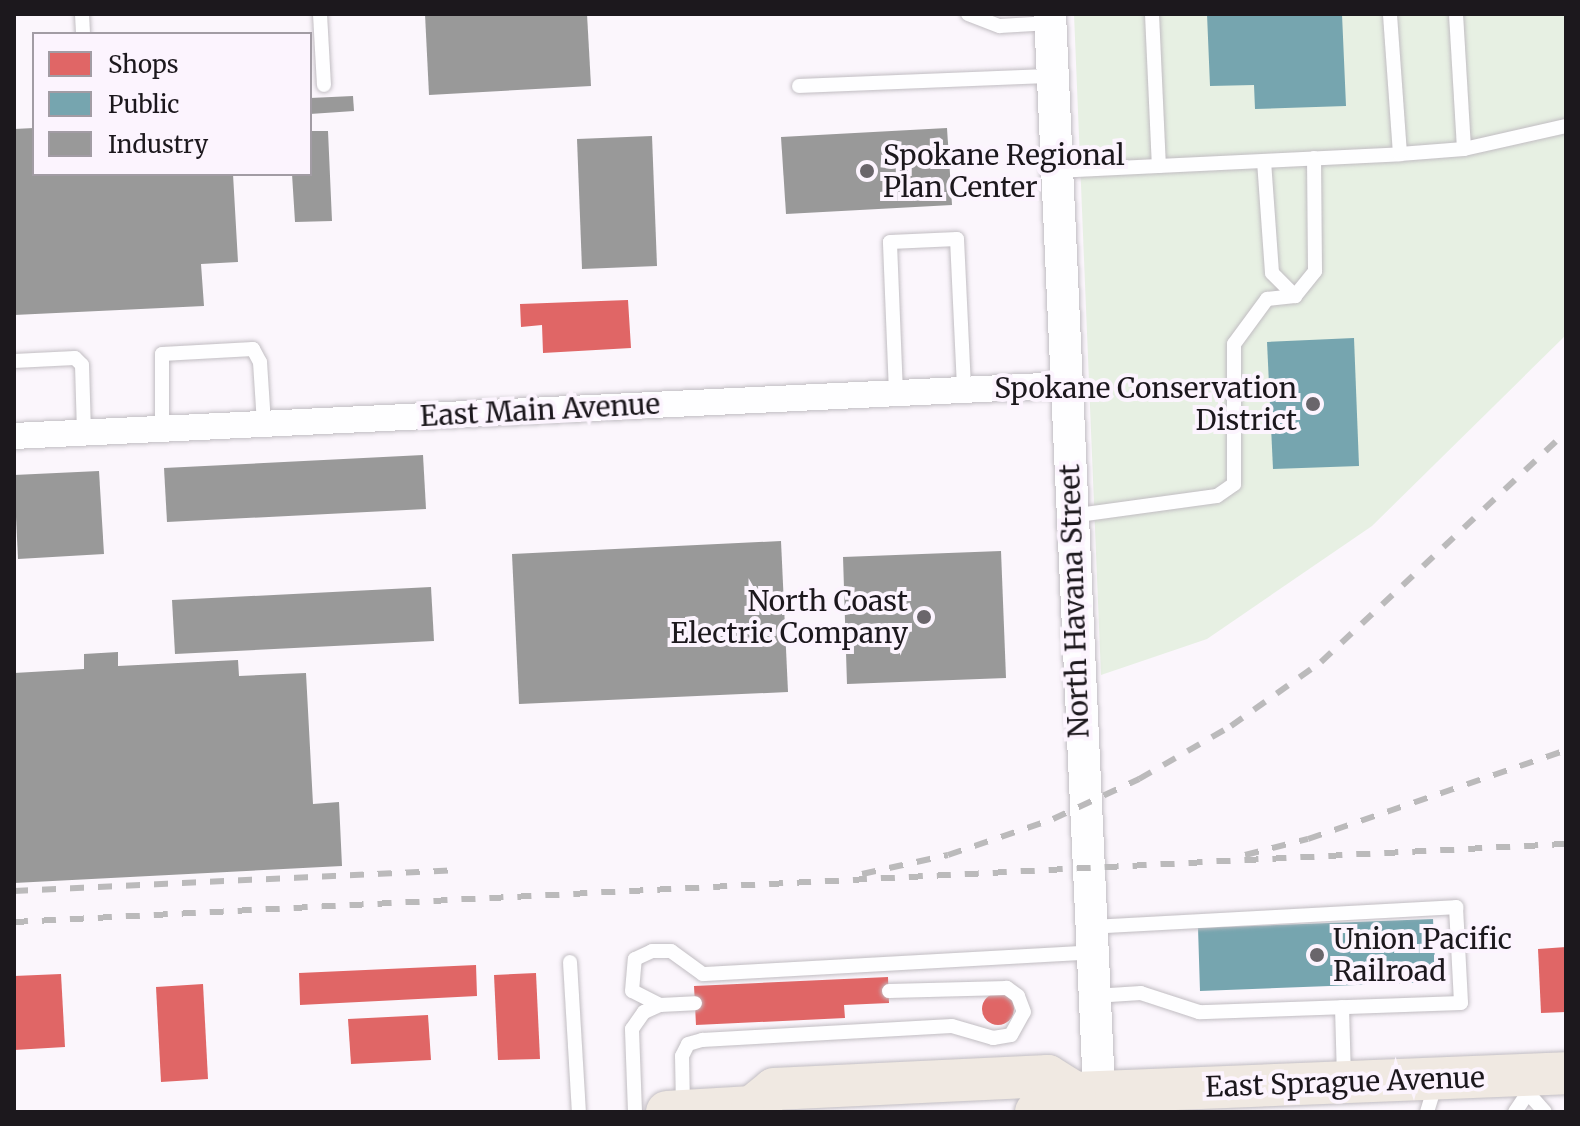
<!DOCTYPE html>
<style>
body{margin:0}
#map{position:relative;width:1580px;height:1126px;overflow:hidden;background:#fbf6fc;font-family:Merriweather,serif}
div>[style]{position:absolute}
.green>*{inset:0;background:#e7f0e3}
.shops>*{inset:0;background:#e06666}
.round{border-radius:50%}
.public>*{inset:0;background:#76a5af}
.industry>*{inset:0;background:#999}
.roads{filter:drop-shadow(0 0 2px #c1bdc2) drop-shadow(0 0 2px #c1bdc2)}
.service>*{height:14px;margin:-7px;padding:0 7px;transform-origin:7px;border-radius:7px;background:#fefeff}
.minor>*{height:26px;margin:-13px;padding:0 13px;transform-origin:13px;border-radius:13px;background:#fefeff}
.tertiary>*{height:32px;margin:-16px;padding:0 16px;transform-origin:16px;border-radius:16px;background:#fefeff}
.primary>*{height:42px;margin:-21px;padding:0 21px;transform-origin:21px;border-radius:21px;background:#f0e9e2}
.rail>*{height:6px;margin-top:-3px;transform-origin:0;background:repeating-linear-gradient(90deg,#bbbabb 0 14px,transparent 0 28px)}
.dots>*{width:22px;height:22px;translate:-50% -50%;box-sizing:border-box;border:4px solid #fcf4fe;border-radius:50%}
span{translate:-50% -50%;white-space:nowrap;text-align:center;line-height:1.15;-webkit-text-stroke:8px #fcf4fe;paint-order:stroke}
.poi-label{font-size:28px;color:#1c181d}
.left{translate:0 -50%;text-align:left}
.right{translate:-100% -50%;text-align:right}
.street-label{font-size:28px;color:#1c181d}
.frame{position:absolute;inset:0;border:16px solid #1c181d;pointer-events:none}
.legend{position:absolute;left:32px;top:32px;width:280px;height:144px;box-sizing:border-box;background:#fcf4fe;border:2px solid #a29ca4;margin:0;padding:10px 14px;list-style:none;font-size:24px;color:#1c181d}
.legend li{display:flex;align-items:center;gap:16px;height:40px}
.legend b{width:40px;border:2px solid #a29ca4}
</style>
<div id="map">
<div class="green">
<div style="clip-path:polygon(1074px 14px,1566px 14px,1566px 335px,1372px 526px,1207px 639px,1101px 675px)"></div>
</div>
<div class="shops">
<div style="clip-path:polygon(628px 300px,631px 348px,543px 353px,542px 325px,521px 327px,520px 304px)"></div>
<div style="clip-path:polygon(1566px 947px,1566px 1012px,1541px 1013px,1538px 949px)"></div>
<div style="clip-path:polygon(476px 965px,477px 996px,300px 1005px,299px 973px)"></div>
<div style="clip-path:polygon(536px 973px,540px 1059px,498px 1060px,494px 975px)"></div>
<div style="clip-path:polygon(61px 974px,65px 1047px,14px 1050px,14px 976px)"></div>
<div style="clip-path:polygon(888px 977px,889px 1003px,844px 1005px,845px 1018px,696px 1025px,694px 986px)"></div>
<div style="clip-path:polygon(203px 984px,208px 1079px,161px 1082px,156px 987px)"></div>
<div class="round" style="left:982px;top:993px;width:32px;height:32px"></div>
<div style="clip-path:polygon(428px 1015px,431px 1060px,351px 1064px,348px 1019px)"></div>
</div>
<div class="public">
<div style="clip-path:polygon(1207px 14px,1342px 14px,1346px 106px,1255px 109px,1254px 85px,1210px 86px)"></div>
<div style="clip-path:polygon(1354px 338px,1359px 466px,1273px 469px,1267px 342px)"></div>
<div style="clip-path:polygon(1433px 919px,1436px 982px,1200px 991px,1198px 928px)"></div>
</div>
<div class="industry">
<div style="clip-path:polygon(425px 14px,587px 14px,591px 86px,429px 95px)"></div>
<div style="clip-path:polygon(353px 96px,354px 111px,310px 114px,310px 98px)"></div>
<div style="clip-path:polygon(34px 128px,34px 174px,233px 174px,238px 262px,201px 264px,204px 306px,14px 315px,14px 129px)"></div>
<div style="clip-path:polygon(947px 128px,952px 205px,786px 214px,781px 137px)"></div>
<div style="clip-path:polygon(310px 131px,328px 131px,332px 221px,295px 222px,292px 174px,310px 174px)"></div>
<div style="clip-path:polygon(652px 136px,657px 266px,582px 269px,577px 139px)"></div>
<div style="clip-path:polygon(423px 455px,426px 509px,167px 522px,164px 468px)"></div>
<div style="clip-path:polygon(99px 471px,104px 554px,18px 559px,14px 475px)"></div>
<div style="clip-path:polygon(781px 541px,788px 692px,519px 704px,512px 554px)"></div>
<div style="clip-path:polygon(1001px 551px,1006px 678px,847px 684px,843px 557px)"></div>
<div style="clip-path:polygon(431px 587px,434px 641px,175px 654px,172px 600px)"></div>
<div style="clip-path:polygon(118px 652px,118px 666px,238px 660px,239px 676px,306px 673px,313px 804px,339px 802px,342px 866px,14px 883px,14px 673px,84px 669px,84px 654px)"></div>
</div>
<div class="roads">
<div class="service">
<div style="left:82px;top:14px;width:20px;rotate:87deg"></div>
<div style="left:320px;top:14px;width:71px;rotate:86.8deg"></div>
<div style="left:968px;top:14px;width:34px;rotate:21deg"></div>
<div style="left:1000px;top:26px;width:50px;rotate:-3.4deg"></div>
<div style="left:1152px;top:14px;width:152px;rotate:87.4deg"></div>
<div style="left:1456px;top:14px;width:135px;rotate:86.6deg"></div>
<div style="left:1464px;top:149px;width:105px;rotate:-12.7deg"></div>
<div style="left:799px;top:86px;width:254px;rotate:-2.3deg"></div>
<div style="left:1400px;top:154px;width:64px;rotate:-4.5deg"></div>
<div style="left:1264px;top:161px;width:112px;rotate:85.9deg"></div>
<div style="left:1272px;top:273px;width:33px;rotate:45deg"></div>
<div style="left:1057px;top:171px;width:343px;rotate:-2.8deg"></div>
<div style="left:1400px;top:154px;width:140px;rotate:-94.1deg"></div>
<div style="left:14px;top:361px;width:61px;rotate:-2.8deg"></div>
<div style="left:75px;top:358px;width:10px;rotate:45deg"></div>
<div style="left:82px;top:365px;width:68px;rotate:88.3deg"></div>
<div style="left:896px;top:393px;width:151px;rotate:-92.3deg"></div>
<div style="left:890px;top:242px;width:67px;rotate:-2.6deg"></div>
<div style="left:957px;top:239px;width:151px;rotate:87.3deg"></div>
<div style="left:162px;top:429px;width:75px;rotate:-90deg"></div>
<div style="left:162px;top:354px;width:91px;rotate:-3.1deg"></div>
<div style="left:253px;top:349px;width:15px;rotate:62deg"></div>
<div style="left:260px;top:362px;width:62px;rotate:86.3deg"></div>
<div style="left:1071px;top:516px;width:147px;rotate:-7.8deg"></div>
<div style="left:1217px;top:496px;width:21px;rotate:-35deg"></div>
<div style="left:1234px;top:484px;width:140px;rotate:-90deg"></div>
<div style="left:1234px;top:344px;width:56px;rotate:-53.7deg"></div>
<div style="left:1267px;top:299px;width:28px;rotate:-6deg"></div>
<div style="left:1295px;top:296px;width:32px;rotate:-51deg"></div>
<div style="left:1315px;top:271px;width:113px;rotate:-90.5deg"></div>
<div style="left:1090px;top:927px;width:367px;rotate:-3.1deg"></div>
<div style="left:1456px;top:907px;width:96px;rotate:87deg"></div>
<div style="left:1461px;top:1003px;width:262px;rotate:178deg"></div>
<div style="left:1199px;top:1012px;width:61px;rotate:-161.9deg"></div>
<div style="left:1141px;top:993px;width:47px;rotate:176.3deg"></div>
<div style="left:570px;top:962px;width:150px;rotate:86.6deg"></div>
<div style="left:660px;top:1005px;width:31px;rotate:-153deg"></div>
<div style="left:632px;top:991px;width:32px;rotate:-85deg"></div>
<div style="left:635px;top:959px;width:19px;rotate:-25deg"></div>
<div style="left:652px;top:951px;width:19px"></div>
<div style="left:671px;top:951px;width:39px;rotate:36deg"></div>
<div style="left:703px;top:974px;width:389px;rotate:-3.2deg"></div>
<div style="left:1342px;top:1007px;width:71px;rotate:88.4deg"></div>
<div style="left:683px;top:1107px;width:51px;rotate:-91.1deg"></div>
<div style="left:682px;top:1056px;width:13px;rotate:-63deg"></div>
<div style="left:688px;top:1044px;width:15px;rotate:-16deg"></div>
<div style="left:702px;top:1040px;width:250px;rotate:-3.2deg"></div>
<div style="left:952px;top:1026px;width:43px;rotate:16.3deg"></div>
<div style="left:993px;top:1038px;width:18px;rotate:-9deg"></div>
<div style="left:1011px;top:1035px;width:26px;rotate:-61deg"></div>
<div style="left:1024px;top:1012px;width:17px;rotate:-111deg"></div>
<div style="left:1018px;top:996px;width:14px;rotate:-144deg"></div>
<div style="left:1007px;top:988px;width:118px;rotate:178.5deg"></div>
<div style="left:635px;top:1112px;width:83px;rotate:-92.1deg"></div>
<div style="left:632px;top:1029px;width:21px;rotate:-55deg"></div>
<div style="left:644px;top:1012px;width:17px;rotate:-24deg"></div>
<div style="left:660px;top:1005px;width:35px;rotate:-3deg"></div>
<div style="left:1427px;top:1112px;width:31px;rotate:-73deg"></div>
<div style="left:1515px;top:1112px;width:23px;rotate:-56deg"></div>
<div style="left:1528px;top:1093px;width:25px;rotate:48deg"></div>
</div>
<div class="minor">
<div style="left:14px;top:436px;width:1052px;rotate:-2.78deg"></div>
</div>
<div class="tertiary">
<div style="left:1050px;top:14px;width:1099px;rotate:87.39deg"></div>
</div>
<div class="primary">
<div style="left:667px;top:1112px;width:85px;rotate:-3.4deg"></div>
<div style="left:752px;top:1107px;width:28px;rotate:-39deg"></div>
<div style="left:774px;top:1089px;width:274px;rotate:-2.7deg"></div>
<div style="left:1048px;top:1076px;width:32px;rotate:32deg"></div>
<div style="left:1075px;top:1093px;width:491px;rotate:-2.3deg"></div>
<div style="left:1036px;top:1112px;width:17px;rotate:-3deg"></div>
<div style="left:1053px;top:1111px;width:28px;rotate:-39deg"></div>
</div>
</div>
<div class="rail">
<div style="left:1245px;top:855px;width:65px;rotate:-14.3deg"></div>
<div style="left:1308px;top:839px;width:273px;rotate:-19deg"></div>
<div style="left:862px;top:874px;width:88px;rotate:-12.5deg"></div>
<div style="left:948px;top:855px;width:111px;rotate:-18.9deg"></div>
<div style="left:1053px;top:819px;width:95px;rotate:-24.9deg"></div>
<div style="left:1139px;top:779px;width:106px;rotate:-29.9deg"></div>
<div style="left:1231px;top:726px;width:110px;rotate:-35.4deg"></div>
<div style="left:1321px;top:662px;width:336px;rotate:-43.2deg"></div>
<div style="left:14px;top:891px;width:441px;rotate:-2.7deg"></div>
<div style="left:14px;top:922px;width:1554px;rotate:-2.88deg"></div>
</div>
<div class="dots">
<div style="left:867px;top:171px;background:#6a666b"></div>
<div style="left:1313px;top:404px;background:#6a666b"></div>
<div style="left:924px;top:617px;background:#6a666b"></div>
<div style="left:1317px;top:955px;background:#6a666b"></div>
</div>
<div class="poi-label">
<span class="left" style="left:883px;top:171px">Spokane Regional<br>Plan Center</span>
<span class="right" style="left:1297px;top:404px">Spokane Conservation<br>District</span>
<span class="right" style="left:908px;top:617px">North Coast<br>Electric Company</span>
<span class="left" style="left:1333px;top:955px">Union Pacific<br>Railroad</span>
</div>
<div class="street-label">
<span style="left:540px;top:410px;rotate:-3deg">East Main Avenue</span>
<span style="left:1074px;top:601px;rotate:-92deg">North Havana Street</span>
<span style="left:1345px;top:1082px;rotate:-2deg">East Sprague Avenue</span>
</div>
<div class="frame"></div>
<ul class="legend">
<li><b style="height:22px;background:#e06666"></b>Shops</li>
<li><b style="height:22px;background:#76a5af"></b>Public</li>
<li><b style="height:22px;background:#999"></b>Industry</li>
</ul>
</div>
